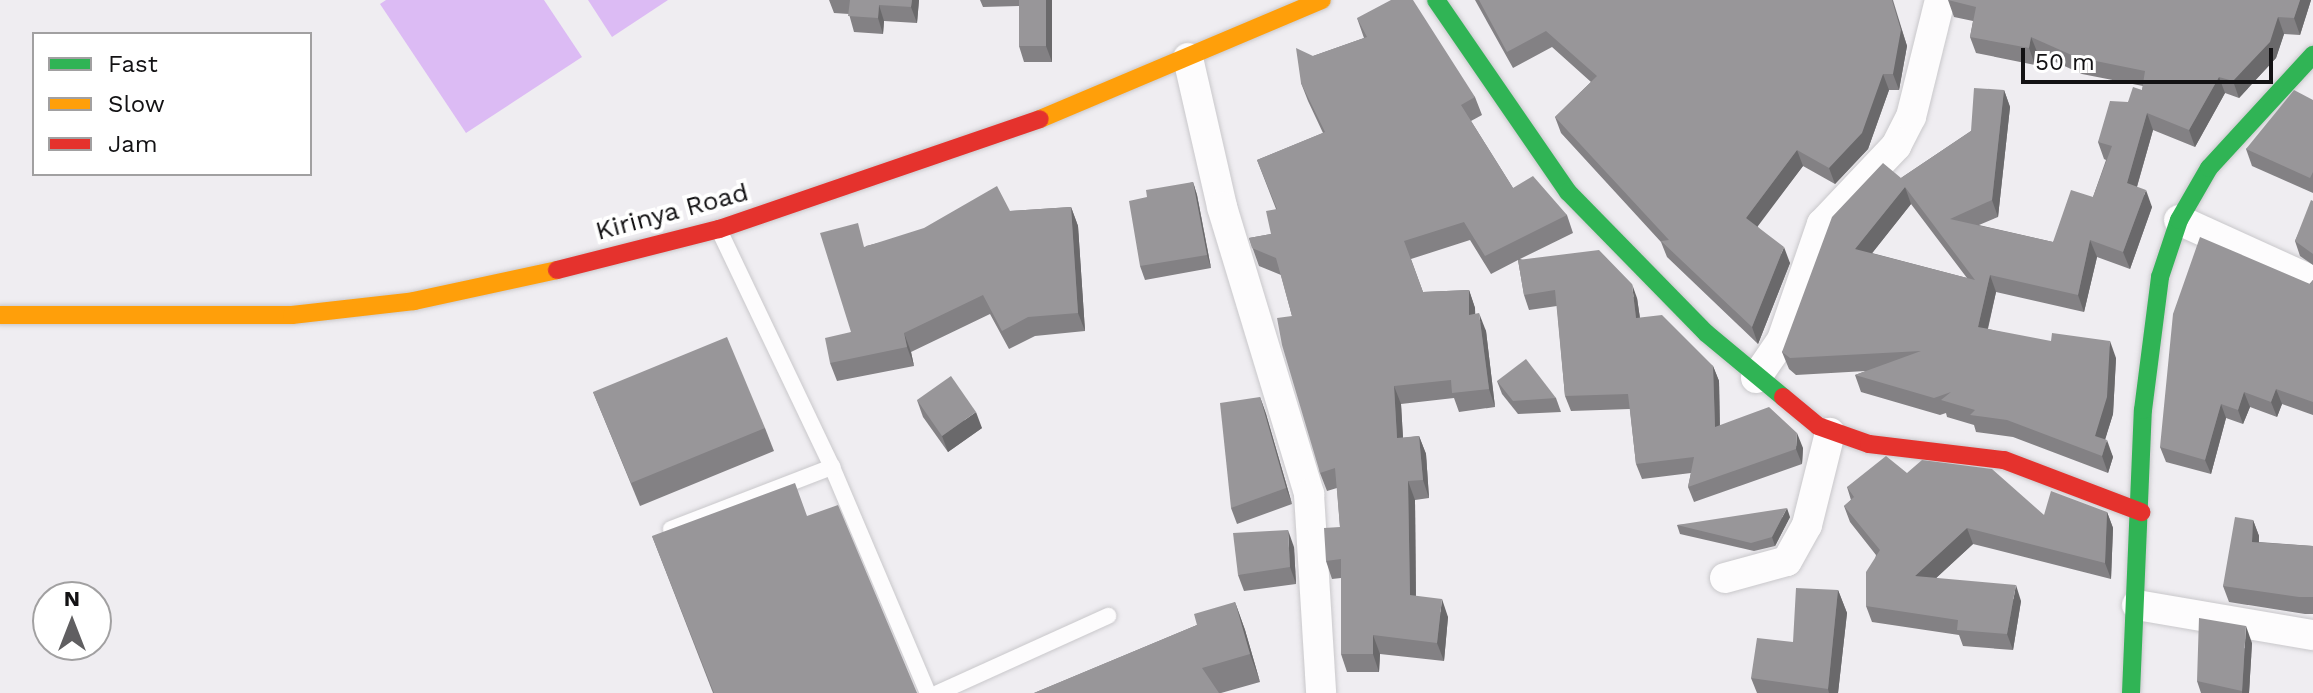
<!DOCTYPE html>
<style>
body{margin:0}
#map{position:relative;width:2313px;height:693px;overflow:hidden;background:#efedf1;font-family:"Work Sans",sans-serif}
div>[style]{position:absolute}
.water>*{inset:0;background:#dcbbf4}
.roads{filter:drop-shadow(0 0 2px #c9c8cb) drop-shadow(0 0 2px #c9c8cb)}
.lane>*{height:16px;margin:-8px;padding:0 8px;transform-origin:8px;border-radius:8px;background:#fdfcfd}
.street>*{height:30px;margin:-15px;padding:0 15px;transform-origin:15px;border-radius:15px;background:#fdfcfd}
.fast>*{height:18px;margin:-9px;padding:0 9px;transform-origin:9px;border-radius:9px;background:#30b455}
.slow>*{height:18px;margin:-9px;padding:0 9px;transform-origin:9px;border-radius:9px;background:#ff9f0a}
.jam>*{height:18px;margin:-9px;padding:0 9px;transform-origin:9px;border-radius:9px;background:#e5322d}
.wall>*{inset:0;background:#838184}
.shaded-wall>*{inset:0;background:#6a696b}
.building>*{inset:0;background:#989699}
span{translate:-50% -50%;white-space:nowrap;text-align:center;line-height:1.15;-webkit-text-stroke:8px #fff;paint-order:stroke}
.street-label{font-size:26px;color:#131214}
.legend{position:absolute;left:32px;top:32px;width:280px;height:144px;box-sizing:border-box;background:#fff;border:2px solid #a1a0a1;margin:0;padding:10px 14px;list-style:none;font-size:24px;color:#131214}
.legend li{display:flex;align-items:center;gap:16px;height:40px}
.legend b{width:40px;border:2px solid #a1a0a1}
.north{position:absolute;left:32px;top:581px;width:80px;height:80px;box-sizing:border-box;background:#fff;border:2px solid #a1a0a1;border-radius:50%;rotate:0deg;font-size:22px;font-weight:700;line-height:32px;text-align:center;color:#131214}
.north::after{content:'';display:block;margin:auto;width:28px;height:36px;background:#605f61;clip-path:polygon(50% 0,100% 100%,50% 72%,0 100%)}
.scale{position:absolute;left:2021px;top:48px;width:252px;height:36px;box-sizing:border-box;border:4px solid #131214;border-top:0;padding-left:10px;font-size:24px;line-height:28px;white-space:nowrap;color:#131214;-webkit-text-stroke:6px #fff;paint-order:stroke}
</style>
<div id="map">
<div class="water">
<div style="clip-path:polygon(386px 0,544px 0,582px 57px,466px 133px,380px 4px)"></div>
<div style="clip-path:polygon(588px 0,668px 0,612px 37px)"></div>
</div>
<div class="roads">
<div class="lane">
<div style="left:719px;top:230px;width:263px;rotate:64.5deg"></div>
<div style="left:832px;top:467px;width:246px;rotate:67deg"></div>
<div style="left:671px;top:529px;width:173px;rotate:-21.1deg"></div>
<div style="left:938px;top:693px;width:187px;rotate:-24.4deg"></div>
</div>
<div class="street">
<div style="left:1188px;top:58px;width:153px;rotate:77.1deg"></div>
<div style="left:1222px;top:207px;width:300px;rotate:73.1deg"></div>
<div style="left:1309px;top:494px;width:199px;rotate:86.5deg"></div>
<div style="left:2179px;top:220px;width:147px;rotate:24.5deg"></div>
<div style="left:1756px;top:378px;width:46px;rotate:-55.6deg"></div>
<div style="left:1782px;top:340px;width:123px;rotate:-71deg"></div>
<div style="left:1822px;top:224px;width:108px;rotate:-46.5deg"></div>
<div style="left:1896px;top:146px;width:33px;rotate:-63deg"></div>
<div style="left:1911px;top:117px;width:121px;rotate:-76.1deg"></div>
<div style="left:1725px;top:578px;width:64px;rotate:-15.3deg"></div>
<div style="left:1787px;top:561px;width:41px;rotate:-60.9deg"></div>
<div style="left:1807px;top:525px;width:95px;rotate:-76deg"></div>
<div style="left:2137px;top:605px;width:179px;rotate:9.7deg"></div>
</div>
<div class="fast">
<div style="left:1436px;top:0;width:233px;rotate:55.5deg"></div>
<div style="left:1568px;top:192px;width:197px;rotate:45.6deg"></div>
<div style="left:1706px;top:333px;width:100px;rotate:39.7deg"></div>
<div style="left:2131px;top:693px;width:283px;rotate:-87.6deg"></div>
<div style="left:2143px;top:410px;width:134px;rotate:-82.7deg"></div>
<div style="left:2160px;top:277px;width:60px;rotate:-71.6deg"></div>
<div style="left:2179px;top:220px;width:60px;rotate:-60deg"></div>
<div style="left:2209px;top:168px;width:154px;rotate:-47.4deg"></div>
</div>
<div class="slow">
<div style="left:1040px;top:119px;width:306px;rotate:-22.9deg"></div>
<div style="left:0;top:315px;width:292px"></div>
<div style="left:292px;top:315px;width:123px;rotate:-6.5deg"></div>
<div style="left:414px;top:301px;width:146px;rotate:-12.2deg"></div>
</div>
<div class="jam">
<div style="left:557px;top:270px;width:167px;rotate:-14.2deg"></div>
<div style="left:719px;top:229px;width:339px;rotate:-18.9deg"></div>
<div style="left:1783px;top:397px;width:45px;rotate:39.6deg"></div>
<div style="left:1818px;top:426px;width:54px;rotate:19.4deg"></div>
<div style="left:1869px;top:444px;width:136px;rotate:6.8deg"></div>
<div style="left:2004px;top:460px;width:147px;rotate:20.8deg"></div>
</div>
</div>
<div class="wall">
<div style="clip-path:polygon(829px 0,919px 0,917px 23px,884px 21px,883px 34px,854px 32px,849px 14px,834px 13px)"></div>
<div style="clip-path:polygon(980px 0,1052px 0,1052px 62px,1024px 62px,1019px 46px,1019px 6px,983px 7px)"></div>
<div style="clip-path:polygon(1475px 0,1893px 0,1907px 46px,1899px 90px,1889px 90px,1868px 149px,1835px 184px,1803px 166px,1757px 226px,1790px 263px,1758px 344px,1667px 257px,1661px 242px,1561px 133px,1555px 117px,1591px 82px,1552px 47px,1513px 68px)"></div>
<div style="clip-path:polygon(evenodd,1948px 0,2311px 0,2300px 35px,2284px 34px,2276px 58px,2239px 98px,2225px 93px,2195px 147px,2153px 130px,2137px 187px,2152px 207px,2130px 269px,2097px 257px,2084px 312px,1996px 292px,1988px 329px,2116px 358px,2113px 414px,2105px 439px,2113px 457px,2108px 473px,2013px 437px,1976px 432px,1974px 425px,1947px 417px,1946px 413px,1940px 415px,1861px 392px,1855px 375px,1866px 371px,1796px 375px,1789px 369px,1782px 352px,1901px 178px,1971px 131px,2004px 90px,2010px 107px,1998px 217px,1979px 225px,2053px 242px,2093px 197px,2106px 160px,2104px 159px,2098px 142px,2128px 102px,2142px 90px,2143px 86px,2082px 74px,2038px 54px,2035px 65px,1976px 53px,1970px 37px,1973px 21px,1954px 17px,1948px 0,1911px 204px,1967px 278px,1872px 253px,1911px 204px)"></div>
<div style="clip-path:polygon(1357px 18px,1475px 97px,1482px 115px,1471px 121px,1513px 188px,1567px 215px,1573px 233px,1520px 259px,1637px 298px,1640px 318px,1713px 366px,1719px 381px,1720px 425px,1803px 448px,1802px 464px,1694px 502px,1688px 487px,1691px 473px,1642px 479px,1636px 464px,1630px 409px,1571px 411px,1565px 396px,1557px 306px,1529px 310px,1524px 295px,1518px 260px,1491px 274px,1470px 240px,1411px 259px,1423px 292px,1469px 290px,1475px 308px,1475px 314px,1486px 331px,1495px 407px,1459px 412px,1454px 398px,1401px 404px,1403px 438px,1419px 436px,1426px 454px,1429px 498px,1415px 500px,1416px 596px,1448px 617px,1444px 661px,1380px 654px,1379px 672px,1347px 672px,1341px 654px,1341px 578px,1332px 579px,1326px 561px,1340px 527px,1337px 488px,1327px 491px,1320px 473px,1292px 316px,1281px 275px,1259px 266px,1249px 238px,1271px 234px,1276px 209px,1257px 160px,1323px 133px,1308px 101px,1301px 83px,1313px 56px,1364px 38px)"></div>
<div style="clip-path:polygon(2313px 100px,2313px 193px,2252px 166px,2246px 149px)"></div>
<div style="clip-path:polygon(1193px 182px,1197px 195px,1211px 268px,1145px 280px,1140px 266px,1147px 197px)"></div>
<div style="clip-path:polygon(2313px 201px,2313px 265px,2300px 256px,2295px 241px)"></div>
<div style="clip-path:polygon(1071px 207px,1078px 226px,1085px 331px,1035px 336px,1009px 349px,990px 314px,911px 352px,914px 366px,837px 381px,830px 363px,851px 332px,866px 246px,1010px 211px)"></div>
<div style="clip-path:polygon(2313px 280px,2313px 415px,2282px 404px,2277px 417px,2250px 407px,2243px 424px,2226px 418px,2211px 474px,2166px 462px,2160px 447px)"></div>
<div style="clip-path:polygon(1497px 381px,1556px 398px,1561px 412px,1518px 414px,1502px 394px)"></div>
<div style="clip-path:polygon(593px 392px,765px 428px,774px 451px,640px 506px)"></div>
<div style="clip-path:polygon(1260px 397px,1266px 414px,1292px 504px,1237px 524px,1231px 508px)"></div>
<div style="clip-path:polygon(917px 400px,982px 428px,948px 452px,923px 417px)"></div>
<div style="clip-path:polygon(1907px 473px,2044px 515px,2107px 512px,2113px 528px,2111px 579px,1973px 544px,1936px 578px,2021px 601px,2013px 650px,1963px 646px,1959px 635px,1872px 622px,1866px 606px,1876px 555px,1850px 522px,1844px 506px,1851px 500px,1847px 487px)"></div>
<div style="clip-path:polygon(1790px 517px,1775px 546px,1754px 551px,1680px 534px,1677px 525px)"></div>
<div style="clip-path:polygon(2253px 520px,2259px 536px,2259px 542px,2313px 546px,2313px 614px,2305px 614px,2229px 602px,2223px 586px)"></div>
<div style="clip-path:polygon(652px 536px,917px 693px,713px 693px)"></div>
<div style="clip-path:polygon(1294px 547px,1296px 584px,1244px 591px,1238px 575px)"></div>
<div style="clip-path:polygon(1838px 590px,1847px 613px,1838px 693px,1757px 693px,1751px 678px,1793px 642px)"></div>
<div style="clip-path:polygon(1235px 602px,1245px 630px,1260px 682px,1221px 693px,1034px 693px,1197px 625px)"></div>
<div style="clip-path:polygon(2252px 643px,2249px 693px,2201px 693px,2197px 681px)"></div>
</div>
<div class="shaded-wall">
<div style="clip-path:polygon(912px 0,919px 0,917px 23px,911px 7px)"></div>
<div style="clip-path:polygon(1046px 0,1052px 0,1052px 62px,1046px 46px)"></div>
<div style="clip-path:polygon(1892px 0,1907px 46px,1899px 90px,1893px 74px)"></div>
<div style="clip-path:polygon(2300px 0,2311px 0,2300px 35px,2294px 18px)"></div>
<div style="clip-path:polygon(879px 5px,884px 21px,883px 34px,878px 18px)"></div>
<div style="clip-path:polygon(2278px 17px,2284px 34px,2276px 58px,2239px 98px,2233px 81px)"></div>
<div style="clip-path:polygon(2031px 37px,2038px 54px,2035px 65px,2029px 48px)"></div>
<div style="clip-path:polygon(1883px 74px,1889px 90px,1868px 149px,1835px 184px,1829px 168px)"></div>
<div style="clip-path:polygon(2219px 77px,2225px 93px,2195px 147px,2189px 130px)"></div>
<div style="clip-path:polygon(2004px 90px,2010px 107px,1998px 217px,1992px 200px)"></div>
<div style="clip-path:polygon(2147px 113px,2153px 130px,2133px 200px,2127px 183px)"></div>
<div style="clip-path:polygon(1797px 150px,1803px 166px,1752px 234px,1746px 218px)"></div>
<div style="clip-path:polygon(1193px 182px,1197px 195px,1211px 268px,1207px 255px)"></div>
<div style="clip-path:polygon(1905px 187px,1911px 204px,1862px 266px,1855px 249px)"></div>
<div style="clip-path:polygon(2146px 190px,2152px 207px,2130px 269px,2123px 252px)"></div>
<div style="clip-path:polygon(1071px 207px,1078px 226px,1085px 331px,1078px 313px)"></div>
<div style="clip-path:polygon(2090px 240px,2097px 257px,2084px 312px,2078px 295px)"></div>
<div style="clip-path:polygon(1784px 247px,1790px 263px,1758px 344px,1752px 327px)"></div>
<div style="clip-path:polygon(1990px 275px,1996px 292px,1984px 344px,1978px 327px)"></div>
<div style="clip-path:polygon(1632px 284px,1637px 298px,1642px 333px,1636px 318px)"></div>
<div style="clip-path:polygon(1469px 290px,1475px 308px,1476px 333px,1469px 315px)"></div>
<div style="clip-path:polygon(1479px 313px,1486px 331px,1495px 407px,1489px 389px)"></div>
<div style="clip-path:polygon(904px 333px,911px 352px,914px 366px,907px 347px)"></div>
<div style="clip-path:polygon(2110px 341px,2116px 358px,2113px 414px,2101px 453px,2095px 436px)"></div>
<div style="clip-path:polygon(1713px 366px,1719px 381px,1720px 442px,1715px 427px)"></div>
<div style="clip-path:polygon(1394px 386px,1401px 404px,1404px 456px,1397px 438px)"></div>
<div style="clip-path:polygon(2276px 389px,2282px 404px,2277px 417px,2271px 402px)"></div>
<div style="clip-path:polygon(2244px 392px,2250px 407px,2243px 424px,2238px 410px)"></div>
<div style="clip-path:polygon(1260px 397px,1266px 414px,1292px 504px,1286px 488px)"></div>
<div style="clip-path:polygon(2221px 404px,2226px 418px,2211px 474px,2205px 460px)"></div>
<div style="clip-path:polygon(976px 412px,982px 428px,948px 452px,942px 436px)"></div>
<div style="clip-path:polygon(1797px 433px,1803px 448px,1802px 464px,1796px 449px)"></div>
<div style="clip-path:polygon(1419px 436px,1426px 454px,1429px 498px,1423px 480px)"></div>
<div style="clip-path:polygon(2107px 440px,2113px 457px,2108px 473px,2102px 456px)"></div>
<div style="clip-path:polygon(1408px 481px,1415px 500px,1416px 613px,1410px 595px)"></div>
<div style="clip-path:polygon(1787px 508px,1790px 517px,1775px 546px,1772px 537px)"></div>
<div style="clip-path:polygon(2107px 512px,2113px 528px,2111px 579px,2105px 563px)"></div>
<div style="clip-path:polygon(2253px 520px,2259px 536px,2258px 559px,2252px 542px)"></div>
<div style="clip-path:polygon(1967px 528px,1973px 544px,1921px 592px,1915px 576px)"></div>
<div style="clip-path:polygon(1288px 530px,1294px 547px,1296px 584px,1290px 567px)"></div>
<div style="clip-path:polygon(2016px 585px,2021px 601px,2013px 650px,2007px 634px)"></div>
<div style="clip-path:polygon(1838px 590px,1847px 613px,1838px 693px,1829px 693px,1828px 689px)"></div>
<div style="clip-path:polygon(1442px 599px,1448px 617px,1444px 661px,1437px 643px)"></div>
<div style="clip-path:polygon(1235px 602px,1245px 630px,1260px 682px,1250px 654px)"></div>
<div style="clip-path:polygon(2246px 626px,2252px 643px,2249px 693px,2242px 693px)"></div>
<div style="clip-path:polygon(1373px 635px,1380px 654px,1379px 672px,1373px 654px)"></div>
</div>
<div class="building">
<div style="clip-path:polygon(850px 0,912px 0,911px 7px,879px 5px,878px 18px,848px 16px)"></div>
<div style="clip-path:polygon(1019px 0,1046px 0,1046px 46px,1019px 46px)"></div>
<div style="clip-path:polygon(1391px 0,1413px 0,1475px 97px,1461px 105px,1513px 188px,1533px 176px,1567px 215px,1485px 256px,1464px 222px,1404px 241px,1423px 292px,1469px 290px,1469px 315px,1479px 313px,1489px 389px,1452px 393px,1451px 380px,1394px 386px,1397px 438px,1419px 436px,1423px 480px,1408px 481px,1410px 595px,1442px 599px,1437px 643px,1373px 635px,1373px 654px,1341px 654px,1341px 559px,1326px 561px,1324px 528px,1340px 527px,1335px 468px,1320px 473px,1282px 345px,1277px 318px,1292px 316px,1276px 258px,1252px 248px,1249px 238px,1271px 234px,1266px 211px,1277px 209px,1257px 160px,1325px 132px,1301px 83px,1296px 48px,1313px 56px,1367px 37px,1357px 18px)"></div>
<div style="clip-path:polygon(1479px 0,1892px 0,1901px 30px,1893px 74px,1883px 74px,1862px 133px,1829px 168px,1797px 150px,1746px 218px,1784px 247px,1752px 327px,1661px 241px,1669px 240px,1555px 117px,1597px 76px,1546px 31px,1507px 52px)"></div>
<div style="clip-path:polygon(evenodd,1948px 0,2300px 0,2294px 18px,2278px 17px,2270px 42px,2233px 81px,2219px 77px,2189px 130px,2147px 113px,2127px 183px,2146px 190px,2123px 252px,2090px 240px,2078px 295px,1990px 275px,1978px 327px,2051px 341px,2052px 333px,2110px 341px,2107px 397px,2095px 436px,2107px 440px,2102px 456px,2007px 420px,1970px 415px,1975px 410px,1941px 400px,1951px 392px,1934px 398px,1855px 375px,1921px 351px,1790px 358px,1782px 352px,1832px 217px,1883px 163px,1901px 178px,1971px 131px,1974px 88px,2004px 90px,1992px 200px,1950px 219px,2053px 242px,2071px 190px,2093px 197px,2112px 146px,2098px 142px,2110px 101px,2128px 102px,2133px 87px,2142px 90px,2145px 71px,2076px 57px,2031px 37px,2029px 48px,1970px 37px,1976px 7px,1948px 0,1905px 187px,1975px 280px,1855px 249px,1905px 187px)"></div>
<div style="clip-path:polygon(2294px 90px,2313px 100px,2313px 172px,2310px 178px,2246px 149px)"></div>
<div style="clip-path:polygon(1193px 182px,1207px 255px,1140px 266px,1129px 201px,1147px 197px,1146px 190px)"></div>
<div style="clip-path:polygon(997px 186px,1010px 211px,1071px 207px,1078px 313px,1028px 317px,1002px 331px,983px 295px,904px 333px,907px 347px,830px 363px,825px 338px,851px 332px,820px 233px,858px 223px,864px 247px,924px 228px)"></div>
<div style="clip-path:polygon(2311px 200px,2313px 201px,2313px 254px,2295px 241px)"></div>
<div style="clip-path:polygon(2200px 237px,2310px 284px,2313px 280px,2313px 402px,2276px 389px,2271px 402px,2244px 392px,2238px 410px,2221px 404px,2205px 460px,2160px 447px,2173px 314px)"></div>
<div style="clip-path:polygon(1599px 250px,1632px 284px,1636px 318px,1662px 315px,1713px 366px,1715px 427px,1769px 407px,1797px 433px,1796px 449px,1688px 487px,1694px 457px,1636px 464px,1628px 394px,1565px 396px,1555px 290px,1524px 295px,1518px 260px)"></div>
<div style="clip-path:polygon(727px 337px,765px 428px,631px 483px,593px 392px)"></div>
<div style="clip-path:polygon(1526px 359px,1556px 398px,1513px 401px,1497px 381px)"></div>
<div style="clip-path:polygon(951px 376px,976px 412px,942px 436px,917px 400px)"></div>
<div style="clip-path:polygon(1260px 397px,1286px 488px,1231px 508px,1220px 403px)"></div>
<div style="clip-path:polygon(1886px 456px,1907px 473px,1922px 460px,1992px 469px,2044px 515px,2051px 491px,2107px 512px,2105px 563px,1967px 528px,1915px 576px,2016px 585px,2007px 634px,1957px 630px,1958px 620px,1866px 606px,1866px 572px,1880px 550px,1844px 506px,1854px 497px,1847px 487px)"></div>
<div style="clip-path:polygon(795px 483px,807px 516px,838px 505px,917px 693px,714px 693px,652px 536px)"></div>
<div style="clip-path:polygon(1787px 508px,1772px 537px,1751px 543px,1677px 525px)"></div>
<div style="clip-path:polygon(2235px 517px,2253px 520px,2252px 542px,2313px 546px,2313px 597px,2299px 597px,2223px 586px)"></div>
<div style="clip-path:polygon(1288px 530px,1290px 567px,1238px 575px,1233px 533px)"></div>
<div style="clip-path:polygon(1796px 588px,1838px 590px,1828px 689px,1751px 678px,1757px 638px,1793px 642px)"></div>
<div style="clip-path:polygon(1235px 602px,1250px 654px,1202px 668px,1219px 693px,1034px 693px,1197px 625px,1194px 614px)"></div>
<div style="clip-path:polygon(2199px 618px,2246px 626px,2242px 691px,2197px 681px)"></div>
</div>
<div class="street-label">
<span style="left:672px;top:212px;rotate:-15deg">Kirinya Road</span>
</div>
<ul class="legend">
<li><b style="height:10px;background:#30b455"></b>Fast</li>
<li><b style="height:10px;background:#ff9f0a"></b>Slow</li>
<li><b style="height:10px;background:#e5322d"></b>Jam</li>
</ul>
<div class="north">N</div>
<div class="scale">50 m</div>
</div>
